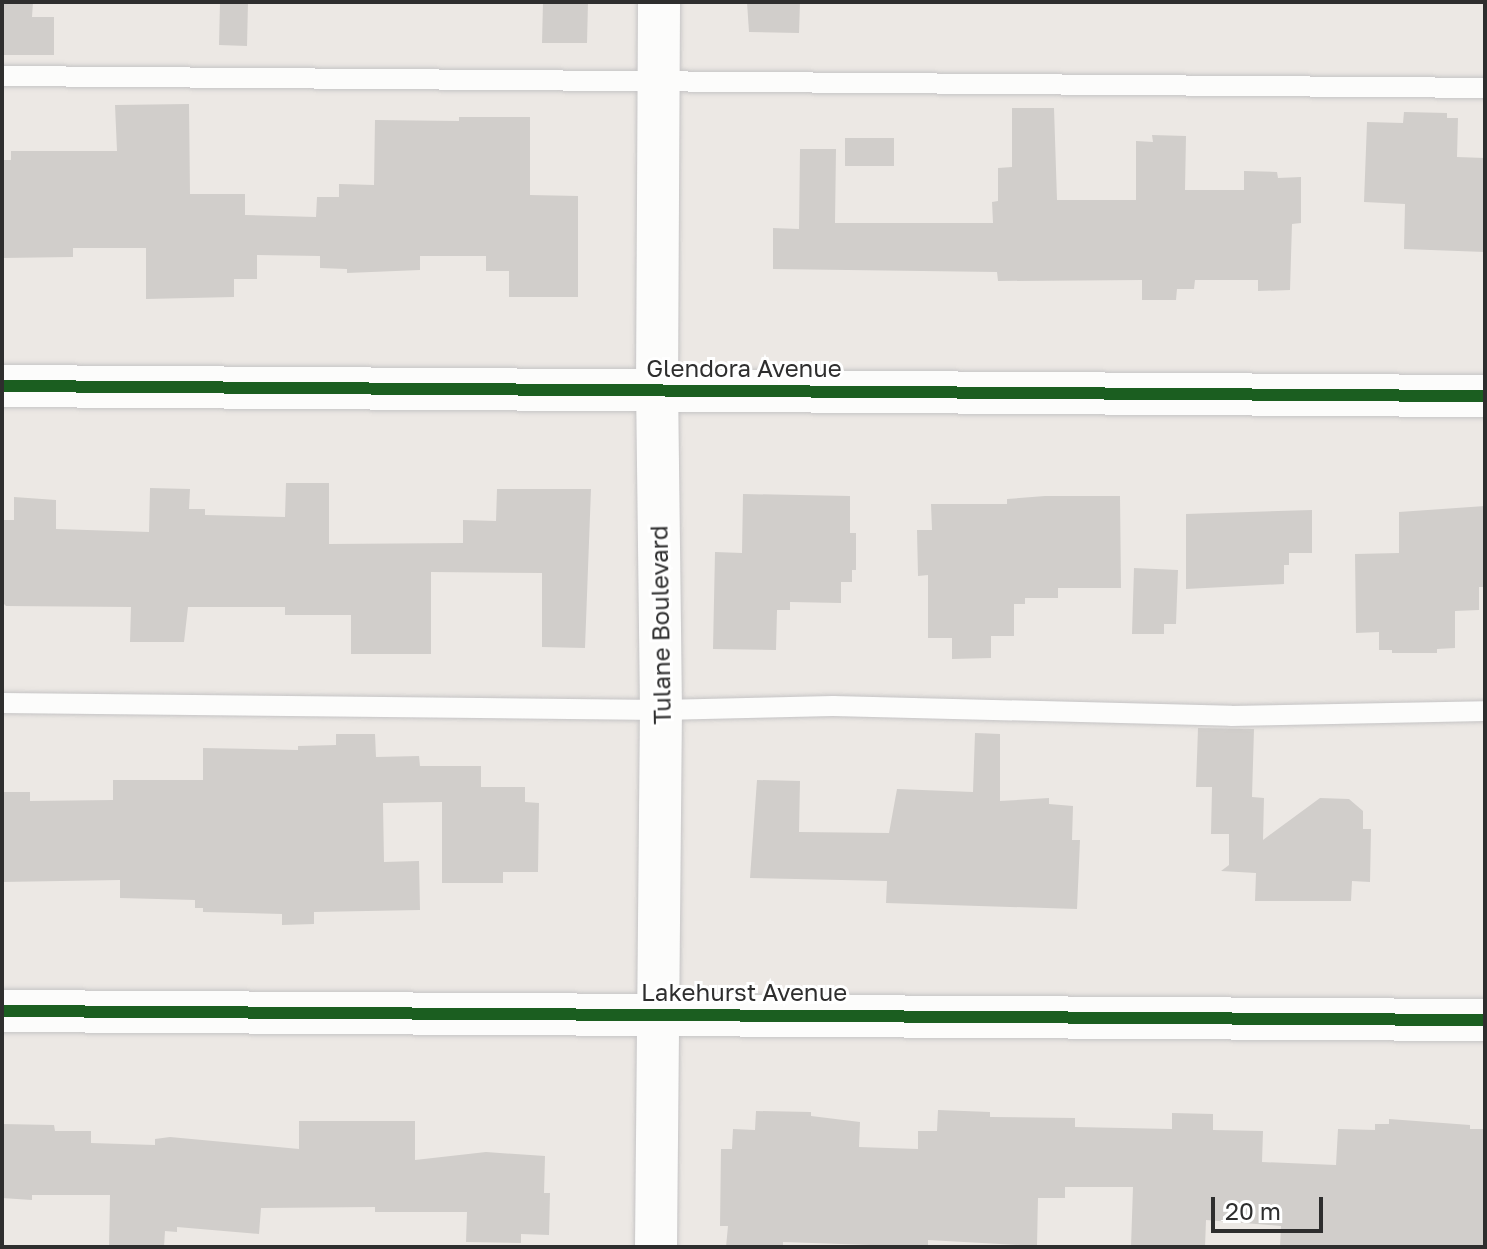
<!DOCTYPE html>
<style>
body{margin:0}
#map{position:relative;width:1487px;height:1249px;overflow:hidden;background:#ece8e4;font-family:"Golos Text",sans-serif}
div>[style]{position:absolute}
.building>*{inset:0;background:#d1cecb}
.roads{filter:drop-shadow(0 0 2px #c5c4c5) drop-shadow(0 0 2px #c5c4c5)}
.lane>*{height:20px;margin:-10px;padding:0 10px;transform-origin:10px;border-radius:10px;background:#fcfcfb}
.street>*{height:42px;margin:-21px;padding:0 21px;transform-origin:21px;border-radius:21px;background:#fcfcfb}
.cycleway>*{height:12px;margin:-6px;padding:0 6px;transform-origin:6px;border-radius:6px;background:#1b5e20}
span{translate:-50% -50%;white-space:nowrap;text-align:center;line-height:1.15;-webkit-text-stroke:6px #fff;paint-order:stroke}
.street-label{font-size:24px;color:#2e2e2e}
.frame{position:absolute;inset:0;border:4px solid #2e2e2e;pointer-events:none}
.scale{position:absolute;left:1211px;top:1197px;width:112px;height:36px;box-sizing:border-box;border:4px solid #2e2e2e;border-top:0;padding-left:10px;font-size:24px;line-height:28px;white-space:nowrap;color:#2e2e2e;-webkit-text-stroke:6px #fff;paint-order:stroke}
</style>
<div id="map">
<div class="building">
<div style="clip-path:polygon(2px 2px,33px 2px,32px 17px,54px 17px,54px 55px,2px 55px)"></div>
<div style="clip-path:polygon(220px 2px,248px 2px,247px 46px,219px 45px)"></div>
<div style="clip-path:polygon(543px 2px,588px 2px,587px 43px,542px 43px)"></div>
<div style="clip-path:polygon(747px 2px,800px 2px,799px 33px,749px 32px)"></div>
<div style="clip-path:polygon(189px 104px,190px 194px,245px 194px,245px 215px,316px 217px,317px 197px,339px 197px,339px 184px,374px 185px,375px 120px,459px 121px,459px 117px,530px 117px,530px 195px,578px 196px,578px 297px,509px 297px,509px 271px,486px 271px,486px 256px,420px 256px,420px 270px,347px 273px,347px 269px,320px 268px,320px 256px,257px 255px,257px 279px,234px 279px,234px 297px,146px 299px,146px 248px,73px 248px,73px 257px,2px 258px,2px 160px,11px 160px,11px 151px,117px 151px,115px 105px)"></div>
<div style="clip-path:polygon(1012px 108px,1054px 108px,1057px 200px,1136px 200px,1136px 141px,1153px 142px,1152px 135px,1186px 136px,1185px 190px,1244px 190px,1244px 171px,1277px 172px,1278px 178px,1301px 177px,1301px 223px,1292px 224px,1290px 290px,1258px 291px,1258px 280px,1195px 280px,1194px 289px,1177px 289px,1176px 300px,1142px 300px,1142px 280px,998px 281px,997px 272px,773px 269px,773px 228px,799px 229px,800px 149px,836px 149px,835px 223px,993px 223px,992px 202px,998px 201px,998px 168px,1012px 167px)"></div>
<div style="clip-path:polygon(1404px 112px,1447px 113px,1447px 118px,1458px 118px,1457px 157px,1485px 158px,1485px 252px,1404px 249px,1405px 204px,1364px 202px,1367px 122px,1403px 123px)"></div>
<div style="clip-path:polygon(845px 138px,894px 138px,894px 166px,845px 166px)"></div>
<div style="clip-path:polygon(286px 483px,329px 483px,329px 544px,463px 543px,463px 520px,496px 521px,497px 489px,591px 489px,585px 648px,542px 647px,542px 573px,431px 572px,431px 654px,351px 654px,351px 615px,285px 615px,285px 607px,188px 607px,184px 642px,130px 642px,131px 607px,6px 606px,2px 602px,2px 520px,14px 520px,14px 497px,56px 500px,56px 529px,149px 532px,150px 488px,190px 489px,189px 509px,205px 509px,205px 515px,285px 517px)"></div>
<div style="clip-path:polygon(743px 494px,850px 496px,850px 533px,856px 533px,856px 570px,852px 570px,852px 582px,841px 582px,841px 603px,790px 602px,790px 610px,777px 610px,776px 650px,713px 649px,715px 552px,742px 553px)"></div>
<div style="clip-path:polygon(1045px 496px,1120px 496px,1121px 588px,1058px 588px,1058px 598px,1025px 598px,1025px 604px,1014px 604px,1014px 636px,991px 636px,991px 658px,952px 659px,952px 638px,928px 638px,928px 575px,918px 576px,917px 530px,932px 530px,931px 504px,1007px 504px,1007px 499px)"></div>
<div style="clip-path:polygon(1485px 506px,1485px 587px,1479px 587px,1479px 610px,1455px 611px,1455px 648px,1437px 649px,1437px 653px,1392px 653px,1392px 650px,1379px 650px,1379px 632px,1356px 633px,1355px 554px,1399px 553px,1399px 512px)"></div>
<div style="clip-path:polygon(1312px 510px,1312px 553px,1289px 553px,1289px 565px,1284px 565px,1284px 584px,1186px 589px,1186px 514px)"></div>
<div style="clip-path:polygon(1134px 568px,1178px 570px,1176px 624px,1164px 624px,1164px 634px,1132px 634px)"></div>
<div style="clip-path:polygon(1198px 728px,1254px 729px,1252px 797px,1264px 798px,1263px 840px,1320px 798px,1349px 799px,1363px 811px,1363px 829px,1371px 829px,1370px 882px,1352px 881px,1351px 901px,1255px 901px,1256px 873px,1221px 871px,1229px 865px,1229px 834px,1211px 834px,1212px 787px,1196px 787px)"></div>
<div style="clip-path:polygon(975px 733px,1000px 734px,1000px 801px,1049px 798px,1049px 804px,1073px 806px,1072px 840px,1080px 840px,1077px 909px,886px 903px,887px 881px,750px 878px,757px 780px,800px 781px,799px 832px,889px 833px,897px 789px,973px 792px)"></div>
<div style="clip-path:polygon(336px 734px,375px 734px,376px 757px,419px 756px,420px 766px,481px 766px,481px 787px,525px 787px,525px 802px,539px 803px,538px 872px,503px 872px,503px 883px,442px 883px,442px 802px,383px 803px,384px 862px,419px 861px,420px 910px,314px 912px,314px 924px,282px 925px,282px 914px,203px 912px,203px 908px,195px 908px,195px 900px,120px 898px,120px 880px,2px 882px,2px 792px,30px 792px,30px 801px,113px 800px,113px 780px,203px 780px,203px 748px,298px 750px,298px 746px,336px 745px)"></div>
<div style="clip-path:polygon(938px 1110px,990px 1112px,990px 1117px,1075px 1118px,1075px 1127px,1172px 1129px,1172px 1113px,1213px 1114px,1213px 1130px,1263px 1131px,1262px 1162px,1336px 1165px,1338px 1129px,1375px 1130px,1375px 1124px,1389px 1124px,1389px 1119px,1470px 1125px,1470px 1129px,1485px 1129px,1485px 1247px,1280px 1247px,1281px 1226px,1206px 1220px,1205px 1247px,1131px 1247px,1133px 1187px,1065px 1187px,1065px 1198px,1038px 1198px,1037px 1246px,928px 1240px,928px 1247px,783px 1242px,783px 1247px,726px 1247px,728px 1226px,720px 1226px,721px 1149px,732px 1149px,733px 1129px,755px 1130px,756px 1111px,811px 1112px,811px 1116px,860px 1122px,859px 1147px,918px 1149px,918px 1131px,937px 1131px)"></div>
<div style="clip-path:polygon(299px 1121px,415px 1121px,415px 1160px,486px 1152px,545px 1156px,544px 1193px,550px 1193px,549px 1235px,521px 1234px,521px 1243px,466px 1242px,467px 1212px,375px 1212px,375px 1207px,261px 1208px,259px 1234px,177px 1227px,177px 1232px,165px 1231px,164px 1247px,109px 1247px,110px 1195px,32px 1195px,32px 1200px,2px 1198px,2px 1124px,54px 1125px,55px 1131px,91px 1131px,91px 1143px,155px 1145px,155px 1139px,170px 1137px,299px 1149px)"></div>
</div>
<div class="roads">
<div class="lane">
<div style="left:2px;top:76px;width:1483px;rotate:0.46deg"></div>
<div style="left:2px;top:703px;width:659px;rotate:0.61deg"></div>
<div style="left:661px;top:710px;width:172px;rotate:-1.3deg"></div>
<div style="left:833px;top:706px;width:398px;rotate:1.4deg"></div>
<div style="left:1231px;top:716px;width:254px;rotate:-1.1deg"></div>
</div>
<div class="street">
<div style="left:2px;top:386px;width:1483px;rotate:0.39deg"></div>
<div style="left:2px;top:1011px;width:1483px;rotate:0.35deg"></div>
<div style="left:656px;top:1247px;width:537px;rotate:-89.47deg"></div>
<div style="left:661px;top:710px;width:321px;rotate:-90.7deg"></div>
<div style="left:657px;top:389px;width:387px;rotate:-89.7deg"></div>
</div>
</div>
<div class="cycleway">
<div style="left:2px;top:386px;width:1483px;rotate:0.39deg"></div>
<div style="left:2px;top:1011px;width:1483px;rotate:0.35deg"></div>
</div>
<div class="street-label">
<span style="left:744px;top:368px">Glendora Avenue</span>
<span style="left:660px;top:625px;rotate:-91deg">Tulane Boulevard</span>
<span style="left:744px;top:992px">Lakehurst Avenue</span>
</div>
<div class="frame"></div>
<div class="scale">20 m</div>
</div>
